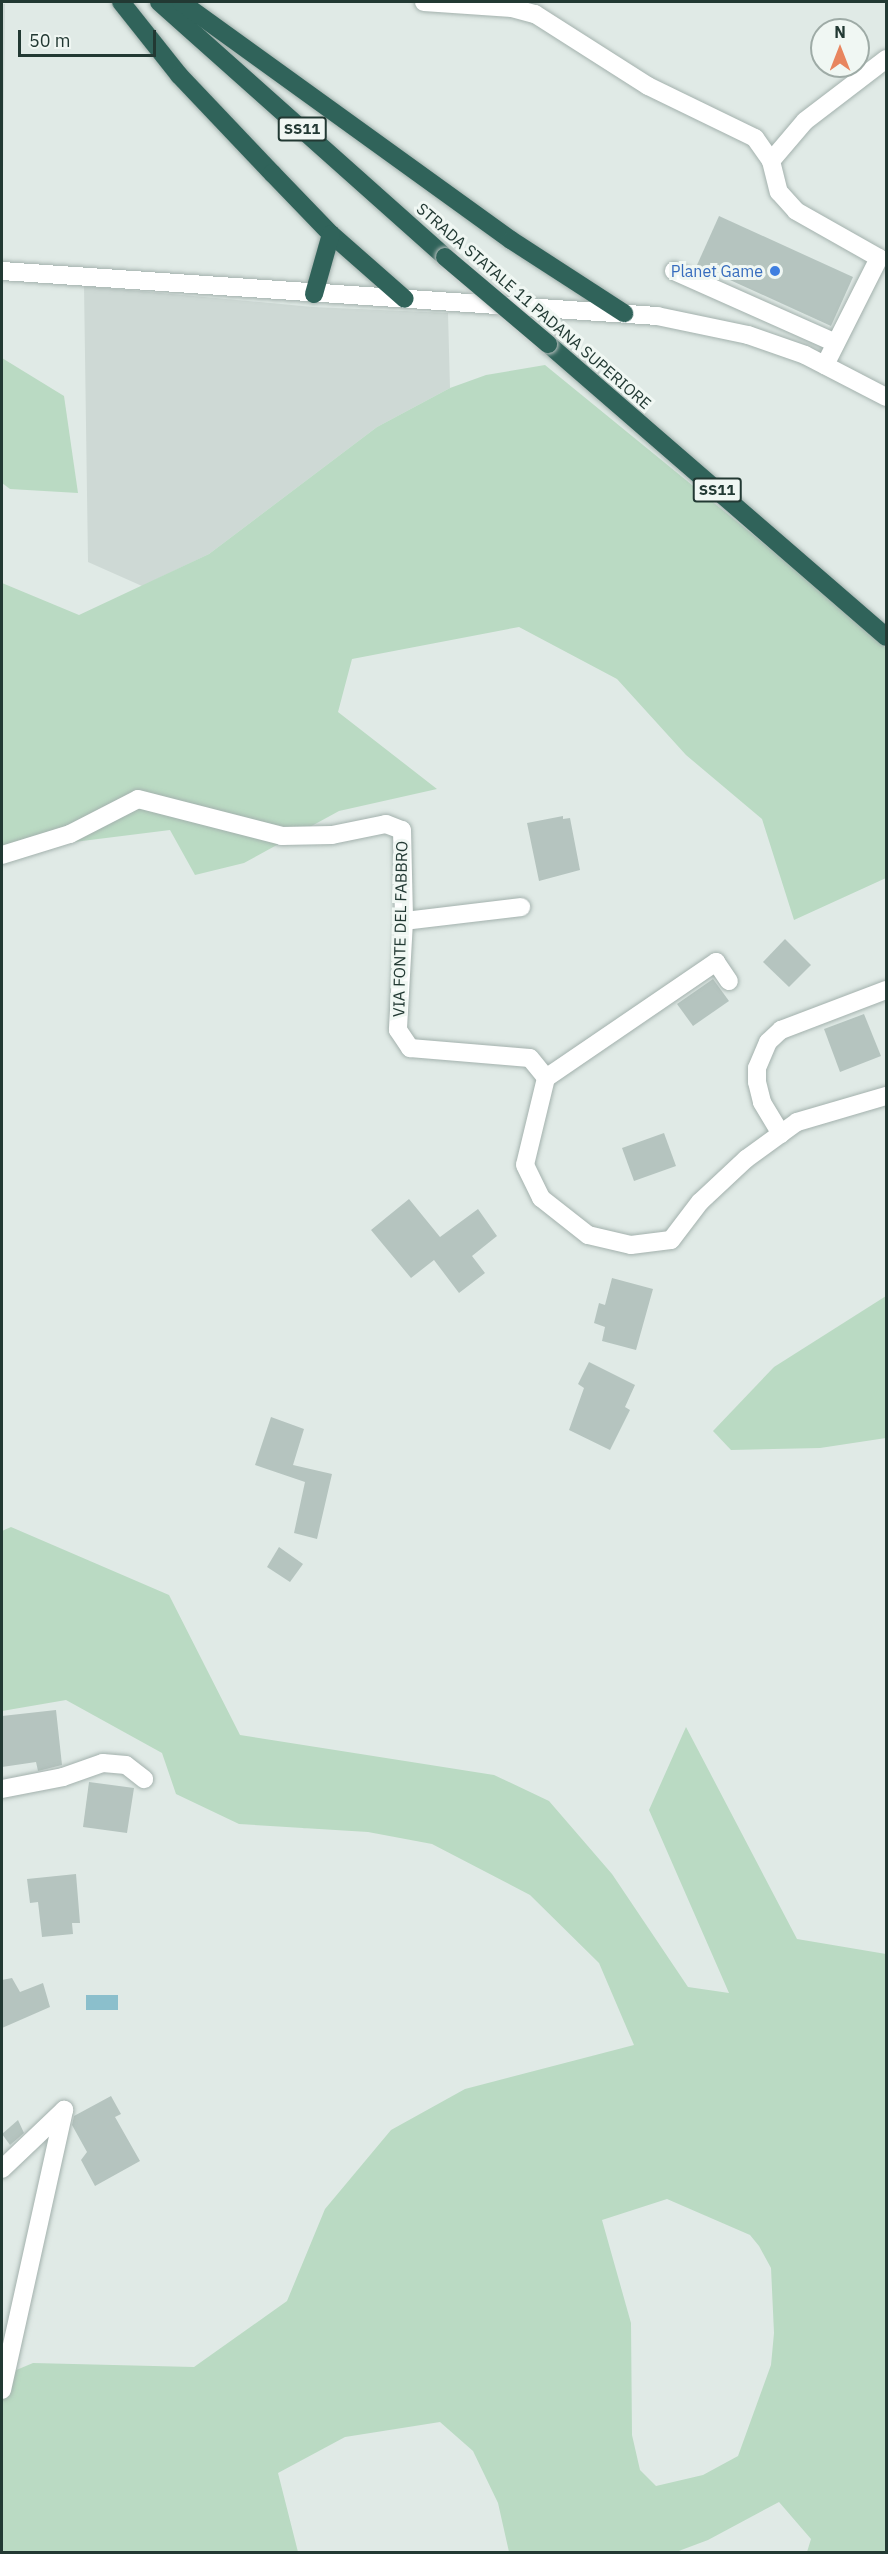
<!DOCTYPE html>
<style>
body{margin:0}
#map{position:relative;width:888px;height:2554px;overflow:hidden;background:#e0eae6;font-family:"IBM Plex Sans",sans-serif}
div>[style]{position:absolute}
.built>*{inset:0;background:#ced9d5}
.green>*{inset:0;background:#badac3}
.water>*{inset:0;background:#8bbfcc}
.building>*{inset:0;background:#b5c4bf}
.roads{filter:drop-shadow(0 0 2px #a3b1ad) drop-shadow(0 0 2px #a3b1ad)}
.minor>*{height:18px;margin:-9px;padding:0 9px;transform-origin:9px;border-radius:9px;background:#fff}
.highway>*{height:18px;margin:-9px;padding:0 9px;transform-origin:9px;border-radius:9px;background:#30635a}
.bridges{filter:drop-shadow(0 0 2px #bdc4c2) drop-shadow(0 0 2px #bdc4c2)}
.highway-bridge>*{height:18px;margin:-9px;padding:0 9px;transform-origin:9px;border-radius:9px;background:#30635a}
.dots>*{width:16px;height:16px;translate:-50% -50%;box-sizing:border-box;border:3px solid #f0f7f3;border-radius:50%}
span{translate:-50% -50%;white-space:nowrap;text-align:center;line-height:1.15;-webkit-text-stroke:6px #f0f7f3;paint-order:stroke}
.shield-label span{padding:2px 4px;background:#f0f7f3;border:2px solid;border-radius:4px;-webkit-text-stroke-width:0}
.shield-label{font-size:15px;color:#223933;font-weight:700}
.shop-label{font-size:16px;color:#366cbe}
.right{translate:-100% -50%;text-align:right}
.street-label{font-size:16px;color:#223933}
.frame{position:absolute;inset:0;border:3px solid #223933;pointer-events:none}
.north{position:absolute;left:810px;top:18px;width:60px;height:60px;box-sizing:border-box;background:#f0f7f3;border:2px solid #9eaba6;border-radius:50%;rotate:0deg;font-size:16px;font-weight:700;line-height:24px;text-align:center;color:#223933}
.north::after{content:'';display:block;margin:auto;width:21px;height:27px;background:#e8855f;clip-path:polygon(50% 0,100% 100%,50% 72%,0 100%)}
.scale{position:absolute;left:18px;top:30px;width:138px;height:27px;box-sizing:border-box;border:3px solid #223933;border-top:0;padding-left:8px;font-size:18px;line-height:21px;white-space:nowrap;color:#223933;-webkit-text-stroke:4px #f0f7f3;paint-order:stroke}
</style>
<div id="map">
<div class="built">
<div style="clip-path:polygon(2px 4px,5px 4px,2px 261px)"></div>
<div style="clip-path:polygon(84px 286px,313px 307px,448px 313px,450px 388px,377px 427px,209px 554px,142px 586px,88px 562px)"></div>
</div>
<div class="green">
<div style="clip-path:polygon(2px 358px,64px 396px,78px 493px,10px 489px,2px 483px)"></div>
<div style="clip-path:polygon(545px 365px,828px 596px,886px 648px,886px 878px,794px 920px,762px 819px,686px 755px,617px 679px,519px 627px,352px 659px,338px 712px,437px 789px,339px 811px,244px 863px,195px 875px,170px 830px,2px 851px,2px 583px,79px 615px,209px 554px,377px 427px,450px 388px,486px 375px)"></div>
<div style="clip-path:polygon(886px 1296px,886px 1438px,820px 1448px,731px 1450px,713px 1431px,774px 1367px)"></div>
<div style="clip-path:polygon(evenodd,11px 1527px,169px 1595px,240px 1735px,494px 1775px,549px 1801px,612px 1874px,688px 1987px,729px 1993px,649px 1810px,686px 1727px,797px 1939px,886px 1954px,886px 2552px,807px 2552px,811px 2539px,779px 2502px,708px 2540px,676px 2552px,509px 2552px,498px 2503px,473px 2451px,440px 2422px,345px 2437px,278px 2473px,298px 2552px,2px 2552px,2px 2376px,33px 2363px,194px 2367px,287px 2301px,325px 2209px,391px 2130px,465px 2089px,634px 2045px,599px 1963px,530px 1895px,432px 1844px,368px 1832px,239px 1824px,176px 1794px,162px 1753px,66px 1700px,2px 1711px,2px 1531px,11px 1527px,667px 2199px,750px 2235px,759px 2246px,771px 2268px,774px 2333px,771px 2365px,738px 2456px,703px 2475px,656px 2486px,640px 2470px,632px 2435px,631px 2323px,602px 2220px,667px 2199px)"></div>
</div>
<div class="water">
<div style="clip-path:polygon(86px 1995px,118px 1995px,118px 2010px,86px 2010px)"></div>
</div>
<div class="building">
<div style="clip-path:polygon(719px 216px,853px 277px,831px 326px,697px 265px)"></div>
<div style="clip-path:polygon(563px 816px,563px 819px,570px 818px,580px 870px,539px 881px,527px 823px)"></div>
<div style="clip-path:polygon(785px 939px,811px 965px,789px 987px,763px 962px)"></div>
<div style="clip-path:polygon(713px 979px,729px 1001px,693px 1026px,677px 1004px)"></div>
<div style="clip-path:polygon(864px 1014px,881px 1056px,840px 1072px,824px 1029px)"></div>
<div style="clip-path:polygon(664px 1133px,676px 1166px,634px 1181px,622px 1148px)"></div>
<div style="clip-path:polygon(409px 1199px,440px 1237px,478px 1209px,497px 1236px,472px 1256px,485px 1273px,459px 1293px,434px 1260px,411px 1278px,371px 1230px)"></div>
<div style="clip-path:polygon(612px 1278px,653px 1289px,636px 1350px,602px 1341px,605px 1327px,594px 1323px,599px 1303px,605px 1305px)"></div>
<div style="clip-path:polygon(589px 1362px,635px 1385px,625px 1407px,630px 1410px,610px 1450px,569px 1430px,584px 1388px,578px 1384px)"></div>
<div style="clip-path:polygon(271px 1417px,304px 1429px,293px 1465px,332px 1474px,317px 1539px,294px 1533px,305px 1482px,255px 1465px)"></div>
<div style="clip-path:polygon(279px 1547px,303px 1564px,290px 1582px,267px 1567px)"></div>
<div style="clip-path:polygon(56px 1710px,62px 1765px,38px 1771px,36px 1762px,2px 1767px,2px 1716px)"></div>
<div style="clip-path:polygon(89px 1782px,134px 1788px,127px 1833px,83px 1827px)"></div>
<div style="clip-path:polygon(76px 1874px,80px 1923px,72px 1923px,73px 1934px,42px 1937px,38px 1902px,30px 1903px,27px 1879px)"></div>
<div style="clip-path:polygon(12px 1978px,20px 1992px,43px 1983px,50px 2007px,2px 2028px,2px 1980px)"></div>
<div style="clip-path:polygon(111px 2096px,121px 2114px,115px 2117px,140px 2161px,95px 2186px,81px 2160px,87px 2152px,72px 2125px,74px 2116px)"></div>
<div style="clip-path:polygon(18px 2120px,24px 2133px,10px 2145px,2px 2134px)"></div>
</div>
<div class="roads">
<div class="minor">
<div style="left:424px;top:2px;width:88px;rotate:3.9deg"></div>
<div style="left:512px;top:8px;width:24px;rotate:15deg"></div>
<div style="left:535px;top:14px;width:134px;rotate:32.5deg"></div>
<div style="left:648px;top:86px;width:119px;rotate:25.9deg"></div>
<div style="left:755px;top:138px;width:28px;rotate:55deg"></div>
<div style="left:771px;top:161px;width:32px;rotate:76deg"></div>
<div style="left:779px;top:192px;width:25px;rotate:48deg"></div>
<div style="left:796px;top:211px;width:95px;rotate:29.5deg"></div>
<div style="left:879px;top:258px;width:120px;rotate:116.8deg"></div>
<div style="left:771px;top:161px;width:52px;rotate:-49.6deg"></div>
<div style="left:805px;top:121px;width:102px;rotate:-37.4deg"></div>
<div style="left:2px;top:271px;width:657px;rotate:3.93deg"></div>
<div style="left:657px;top:316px;width:93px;rotate:11.8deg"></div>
<div style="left:748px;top:335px;width:60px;rotate:19.3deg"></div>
<div style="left:805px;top:355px;width:91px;rotate:27.4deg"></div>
<div style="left:674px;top:271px;width:177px;rotate:24deg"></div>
<div style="left:2px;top:855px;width:71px;rotate:-17.2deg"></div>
<div style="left:70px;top:834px;width:76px;rotate:-27.2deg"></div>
<div style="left:138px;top:799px;width:149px;rotate:14.4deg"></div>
<div style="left:282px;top:836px;width:50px;rotate:-1.1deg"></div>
<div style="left:332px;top:835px;width:55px;rotate:-11.5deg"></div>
<div style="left:386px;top:824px;width:17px;rotate:21deg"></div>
<div style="left:402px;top:830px;width:91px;rotate:88.7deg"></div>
<div style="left:404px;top:921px;width:109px;rotate:93.2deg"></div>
<div style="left:398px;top:1030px;width:22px;rotate:56deg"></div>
<div style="left:410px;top:1048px;width:120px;rotate:4.8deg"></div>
<div style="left:530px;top:1058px;width:26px;rotate:51deg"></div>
<div style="left:546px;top:1078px;width:89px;rotate:103.6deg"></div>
<div style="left:525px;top:1165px;width:37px;rotate:64deg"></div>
<div style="left:541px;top:1198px;width:60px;rotate:38.2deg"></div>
<div style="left:588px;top:1235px;width:44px;rotate:13.1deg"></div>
<div style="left:631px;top:1245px;width:40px;rotate:-7.1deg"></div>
<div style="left:671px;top:1240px;width:48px;rotate:-52.7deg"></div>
<div style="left:700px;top:1202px;width:63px;rotate:-43.1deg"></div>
<div style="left:746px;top:1159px;width:63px;rotate:-36deg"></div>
<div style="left:797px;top:1122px;width:93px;rotate:-16.3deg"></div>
<div style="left:404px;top:921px;width:118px;rotate:-6.8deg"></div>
<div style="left:546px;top:1078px;width:206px;rotate:-34.3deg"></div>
<div style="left:716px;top:962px;width:23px;rotate:56deg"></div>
<div style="left:781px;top:1134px;width:37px;rotate:-121deg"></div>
<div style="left:762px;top:1102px;width:21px;rotate:-104deg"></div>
<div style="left:757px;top:1082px;width:14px;rotate:-90deg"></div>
<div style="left:757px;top:1068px;width:28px;rotate:-67deg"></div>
<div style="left:768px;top:1042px;width:18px;rotate:-43deg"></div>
<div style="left:781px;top:1030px;width:112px;rotate:-20.9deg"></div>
<div style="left:2px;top:1789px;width:62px;rotate:-11.1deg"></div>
<div style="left:63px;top:1777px;width:42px;rotate:-19.3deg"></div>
<div style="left:103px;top:1763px;width:23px;rotate:5deg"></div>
<div style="left:126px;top:1765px;width:23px;rotate:38deg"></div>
<div style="left:2px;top:2169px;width:86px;rotate:-43.6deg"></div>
<div style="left:2px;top:2390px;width:287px;rotate:-77.5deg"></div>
</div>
<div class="highway">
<div style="left:121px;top:2px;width:93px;rotate:51.5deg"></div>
<div style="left:179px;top:75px;width:135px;rotate:46.5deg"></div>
<div style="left:272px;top:173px;width:85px;rotate:46deg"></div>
<div style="left:331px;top:234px;width:98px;rotate:41.3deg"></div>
<div style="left:159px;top:2px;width:383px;rotate:41.7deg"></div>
<div style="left:181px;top:2px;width:407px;rotate:35.8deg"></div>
<div style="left:511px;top:240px;width:135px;rotate:32.9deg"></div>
<div style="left:314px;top:294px;width:62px;rotate:-74.2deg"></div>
<div style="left:548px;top:344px;width:447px;rotate:40.9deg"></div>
</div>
</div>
<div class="bridges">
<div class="highway-bridge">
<div style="left:445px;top:257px;width:135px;rotate:40.2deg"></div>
</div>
</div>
<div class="dots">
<div style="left:775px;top:271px;background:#3f7fe0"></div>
</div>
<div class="shield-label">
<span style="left:302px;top:129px">SS11</span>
<span style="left:717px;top:490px">SS11</span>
</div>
<div class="shop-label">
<span class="right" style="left:763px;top:271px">Planet Game</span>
</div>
<div class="street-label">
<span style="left:534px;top:306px;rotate:41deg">STRADA STATALE 11 PADANA SUPERIORE</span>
<span style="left:400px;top:929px;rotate:-89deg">VIA FONTE DEL FABBRO</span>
</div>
<div class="frame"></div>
<div class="north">N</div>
<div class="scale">50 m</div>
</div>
